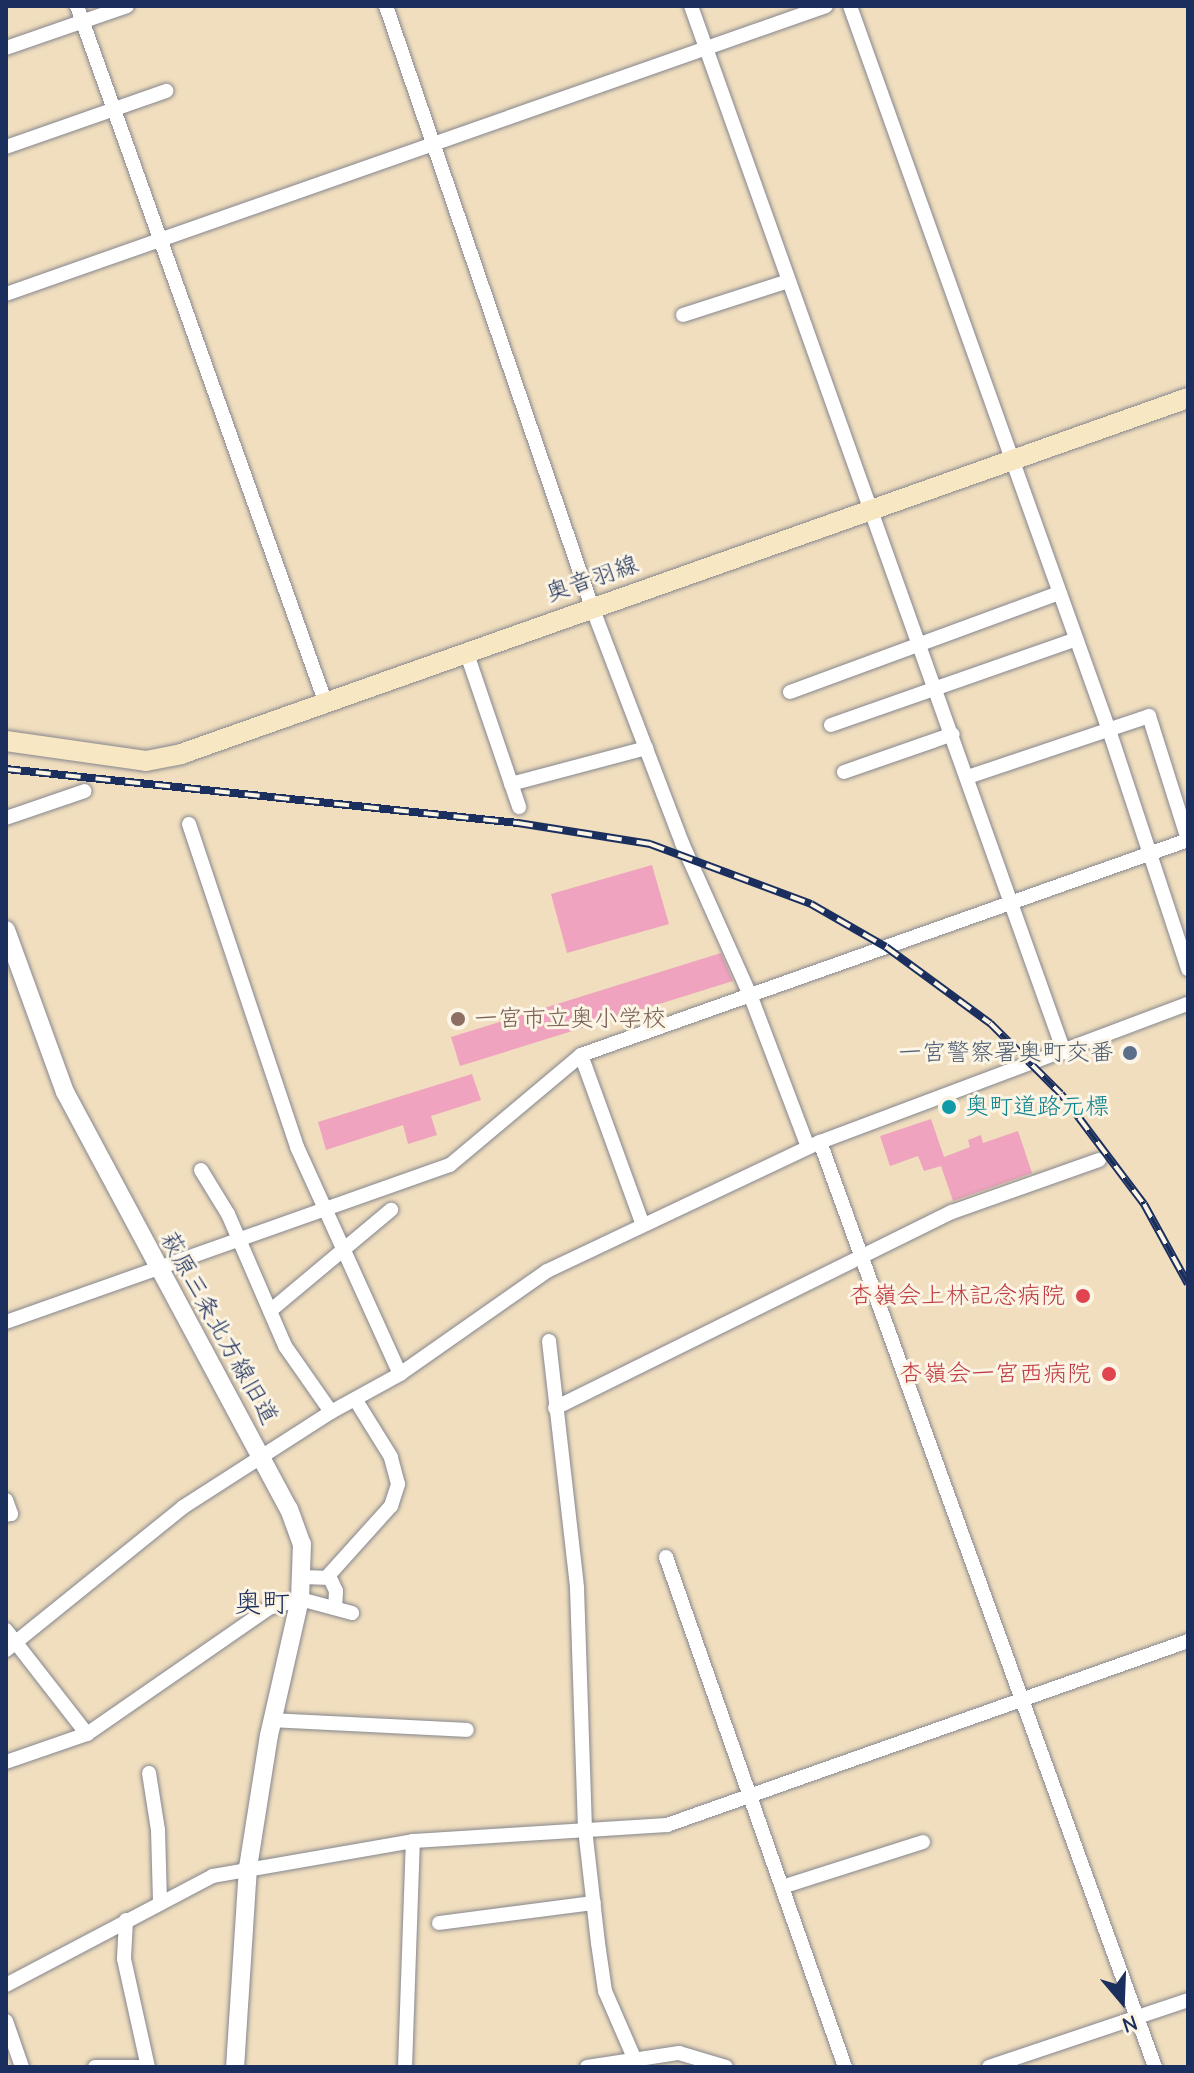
<!DOCTYPE html>
<meta charset="utf-8">
<style>
body{margin:0}
#map{position:relative;width:1194px;height:2073px;overflow:hidden;background:#f0debe;font-family:"Comic Neue","Klee One",sans-serif}
div>[style]{position:absolute}
.building>*{inset:0;background:#efa3be}
.roads{filter:drop-shadow(0 0 2px #86868e) drop-shadow(0 0 2px #86868e)}
.minor>*{height:14px;margin:-7px;padding:0 7px;transform-origin:7px;border-radius:7px;background:#fff}
.tertiary>*{height:18px;margin:-9px;padding:0 9px;transform-origin:9px;border-radius:9px;background:#fff}
.secondary>*{height:20px;margin:-10px;padding:0 10px;transform-origin:10px;border-radius:10px;background:#f7e8c3}
.rail>*{height:8px;margin-top:-4px;transform-origin:0;background:repeating-linear-gradient(90deg,#fcf5e5 0 15px,#1b2f5e 0 30px);box-sizing:border-box;border-block:2px solid #1b2f5e}
.dots>*{width:22px;height:22px;translate:-50% -50%;box-sizing:border-box;border:4px solid #fcf5e5;border-radius:50%}
span{translate:-50% -50%;white-space:nowrap;text-align:center;line-height:1.15;-webkit-text-stroke:6px #fcf5e5;paint-order:stroke}
.street-label{font-size:24px;color:#1b2f5e}
.education-label{font-size:24px;color:#785e54}
.left{translate:0 -50%;text-align:left}
.service-label{font-size:24px;color:#4e5e75}
.right{translate:-100% -50%;text-align:right}
.culture-label{font-size:24px;color:#0d838f}
.health-label{font-size:24px;color:#be3a42}
.quarter-label{font-size:28px;color:#1b2f5e}
.frame{position:absolute;inset:0;border:8px solid #1b2f5e;pointer-events:none}
.north{position:absolute;left:1082px;top:1961px;width:80px;height:80px;-webkit-text-stroke:6px #fcf5e5;paint-order:stroke;rotate:161deg;font-size:22px;font-weight:700;line-height:32px;text-align:center;color:#1b2f5e}
.north::after{content:'';display:block;margin:auto;width:28px;height:36px;background:#1b2f5e;clip-path:polygon(50% 0,100% 100%,50% 72%,0 100%)}
</style>
<div id="map">
<div class="building">
<div style="clip-path:polygon(652px 865px,669px 924px,567px 953px,551px 894px)"></div>
<div style="clip-path:polygon(721px 953px,733px 981px,460px 1066px,451px 1037px)"></div>
<div style="clip-path:polygon(472px 1074px,481px 1100px,431px 1116px,437px 1135px,408px 1144px,403px 1125px,326px 1150px,318px 1122px)"></div>
<div style="clip-path:polygon(931px 1119px,944px 1157px,970px 1147px,968px 1140px,981px 1135px,983px 1143px,1018px 1131px,1032px 1173px,953px 1201px,941px 1166px,924px 1171px,918px 1156px,890px 1166px,880px 1136px)"></div>
</div>
<div class="roads">
<div class="minor">
<div style="left:77px;top:6px;width:738px;rotate:70.36deg"></div>
<div style="left:386px;top:6px;width:635px;rotate:71.08deg"></div>
<div style="left:592px;top:607px;width:253px;rotate:69.1deg"></div>
<div style="left:682px;top:843px;width:169px;rotate:65.9deg"></div>
<div style="left:751px;top:997px;width:160px;rotate:69.2deg"></div>
<div style="left:691px;top:6px;width:1111px;rotate:70.37deg"></div>
<div style="left:850px;top:6px;width:769px;rotate:70.32deg"></div>
<div style="left:1109px;top:730px;width:252px;rotate:71.7deg"></div>
<div style="left:6px;top:48px;width:128px;rotate:-19.1deg"></div>
<div style="left:6px;top:147px;width:170px;rotate:-19.3deg"></div>
<div style="left:6px;top:294px;width:869px;rotate:-19.35deg"></div>
<div style="left:683px;top:315px;width:110px;rotate:-17.9deg"></div>
<div style="left:466px;top:651px;width:165px;rotate:71.2deg"></div>
<div style="left:790px;top:692px;width:287px;rotate:-20.2deg"></div>
<div style="left:831px;top:725px;width:260px;rotate:-19.3deg"></div>
<div style="left:844px;top:772px;width:115px;rotate:-19.2deg"></div>
<div style="left:968px;top:777px;width:191px;rotate:-18.6deg"></div>
<div style="left:1149px;top:716px;width:130px;rotate:72.5deg"></div>
<div style="left:511px;top:784px;width:140px;rotate:-14.9deg"></div>
<div style="left:6px;top:818px;width:83px;rotate:-18.9deg"></div>
<div style="left:189px;top:824px;width:341px;rotate:71.5deg"></div>
<div style="left:297px;top:1147px;width:249px;rotate:65.6deg"></div>
<div style="left:581px;top:1055px;width:179px;rotate:70deg"></div>
<div style="left:820px;top:1142px;width:984px;rotate:70.09deg"></div>
<div style="left:201px;top:1170px;width:52px;rotate:58.5deg"></div>
<div style="left:228px;top:1214px;width:144px;rotate:66.6deg"></div>
<div style="left:285px;top:1346px;width:80px;rotate:55.1deg"></div>
<div style="left:270px;top:1311px;width:158px;rotate:-39.9deg"></div>
<div style="left:6px;top:1322px;width:471px;rotate:-19.5deg"></div>
<div style="left:450px;top:1165px;width:171px;rotate:-40deg"></div>
<div style="left:581px;top:1055px;width:644px;rotate:-19.5deg"></div>
<div style="left:549px;top:1341px;width:249px;rotate:83.5deg"></div>
<div style="left:577px;top:1588px;width:241px;rotate:88.1deg"></div>
<div style="left:585px;top:1829px;width:115px;rotate:83.5deg"></div>
<div style="left:598px;top:1943px;width:49px;rotate:81.7deg"></div>
<div style="left:605px;top:1991px;width:83px;rotate:66.5deg"></div>
<div style="left:555px;top:1408px;width:443px;rotate:-26.3deg"></div>
<div style="left:952px;top:1212px;width:156px;rotate:-19.5deg"></div>
<div style="left:6px;top:1500px;width:15px;rotate:70deg"></div>
<div style="left:11px;top:1514px;width:5px;rotate:169deg"></div>
<div style="left:666px;top:1557px;width:541px;rotate:70.66deg"></div>
<div style="left:303px;top:1577px;width:27px;rotate:2deg"></div>
<div style="left:330px;top:1578px;width:14px;rotate:65deg"></div>
<div style="left:336px;top:1591px;width:17px;rotate:93deg"></div>
<div style="left:327px;top:1577px;width:96px;rotate:-48deg"></div>
<div style="left:391px;top:1506px;width:23px;rotate:-72deg"></div>
<div style="left:398px;top:1484px;width:28px;rotate:-105deg"></div>
<div style="left:391px;top:1457px;width:68px;rotate:-121.8deg"></div>
<div style="left:6px;top:1630px;width:132px;rotate:52.1deg"></div>
<div style="left:6px;top:1650px;width:228px;rotate:-38.9deg"></div>
<div style="left:183px;top:1507px;width:176px;rotate:-32.7deg"></div>
<div style="left:331px;top:1412px;width:79px;rotate:-28.8deg"></div>
<div style="left:400px;top:1374px;width:179px;rotate:-35deg"></div>
<div style="left:547px;top:1271px;width:302px;rotate:-25.3deg"></div>
<div style="left:820px;top:1142px;width:393px;rotate:-20.6deg"></div>
<div style="left:272px;top:1720px;width:195px;rotate:2.9deg"></div>
<div style="left:6px;top:1762px;width:86px;rotate:-19.1deg"></div>
<div style="left:87px;top:1734px;width:221px;rotate:-34.7deg"></div>
<div style="left:269px;top:1608px;width:32px;rotate:-16deg"></div>
<div style="left:300px;top:1599px;width:54px;rotate:15.1deg"></div>
<div style="left:149px;top:1773px;width:58px;rotate:81deg"></div>
<div style="left:158px;top:1830px;width:70px;rotate:88.4deg"></div>
<div style="left:782px;top:1887px;width:148px;rotate:-17.7deg"></div>
<div style="left:126px;top:1920px;width:39px;rotate:93deg"></div>
<div style="left:124px;top:1959px;width:111px;rotate:77.5deg"></div>
<div style="left:439px;top:1923px;width:156px;rotate:-7.4deg"></div>
<div style="left:6px;top:1985px;width:234px;rotate:-27.8deg"></div>
<div style="left:213px;top:1876px;width:203px;rotate:-9.9deg"></div>
<div style="left:413px;top:1841px;width:255px;rotate:-3.6deg"></div>
<div style="left:667px;top:1825px;width:553px;rotate:-19.45deg"></div>
<div style="left:6px;top:2021px;width:49px;rotate:70.8deg"></div>
<div style="left:95px;top:2067px;width:48px"></div>
<div style="left:405px;top:2067px;width:226px;rotate:-88deg"></div>
<div style="left:587px;top:2067px;width:93px;rotate:-8.7deg"></div>
<div style="left:679px;top:2053px;width:49px;rotate:16.6deg"></div>
<div style="left:989px;top:2067px;width:210px;rotate:-18.6deg"></div>
</div>
<div class="tertiary">
<div style="left:6px;top:930px;width:172px;rotate:70deg"></div>
<div style="left:65px;top:1092px;width:473px;rotate:61.8deg"></div>
<div style="left:289px;top:1509px;width:37px;rotate:70deg"></div>
<div style="left:302px;top:1544px;width:55px;rotate:92.1deg"></div>
<div style="left:300px;top:1599px;width:139px;rotate:102.8deg"></div>
<div style="left:269px;top:1735px;width:134px;rotate:99deg"></div>
<div style="left:248px;top:1867px;width:200px;rotate:93.7deg"></div>
</div>
<div class="secondary">
<div style="left:6px;top:741px;width:141px;rotate:8.1deg"></div>
<div style="left:146px;top:761px;width:36px;rotate:-11deg"></div>
<div style="left:181px;top:754px;width:1068px;rotate:-19.47deg"></div>
</div>
</div>
<div class="rail">
<div style="left:6px;top:769px;width:515px;rotate:6.02deg"></div>
<div style="left:518px;top:823px;width:134px;rotate:9deg"></div>
<div style="left:650px;top:844px;width:172px;rotate:20.4deg"></div>
<div style="left:811px;top:904px;width:86px;rotate:29.8deg"></div>
<div style="left:886px;top:947px;width:129px;rotate:36.2deg"></div>
<div style="left:990px;top:1023px;width:100px;rotate:45deg"></div>
<div style="left:1061px;top:1094px;width:138px;rotate:53deg"></div>
<div style="left:1144px;top:1204px;width:91px;rotate:61.2deg"></div>
</div>
<div class="dots">
<div style="left:458px;top:1019px;background:#8d6e63"></div>
<div style="left:1130px;top:1053px;background:#5c6f8a"></div>
<div style="left:949px;top:1107px;background:#0f9aa8"></div>
<div style="left:1083px;top:1296px;background:#e0444e"></div>
<div style="left:1109px;top:1374px;background:#e0444e"></div>
</div>
<div class="street-label">
<span style="left:592px;top:579px;rotate:-19deg">奥音羽線</span>
<span style="left:219px;top:1328px;rotate:61deg">萩原三条北方線旧道</span>
</div>
<div class="education-label">
<span class="left" style="left:474px;top:1019px">一宮市立奥小学校</span>
</div>
<div class="service-label">
<span class="right" style="left:1114px;top:1053px">一宮警察署奥町交番</span>
</div>
<div class="culture-label">
<span class="left" style="left:965px;top:1107px">奥町道路元標</span>
</div>
<div class="health-label">
<span class="right" style="left:1065px;top:1296px">杏嶺会上林記念病院</span>
<span class="right" style="left:1091px;top:1374px">杏嶺会一宮西病院</span>
</div>
<div class="quarter-label">
<span style="left:262px;top:1603px">奥町</span>
</div>
<div class="frame"></div>
<div class="north">N</div>
</div>
